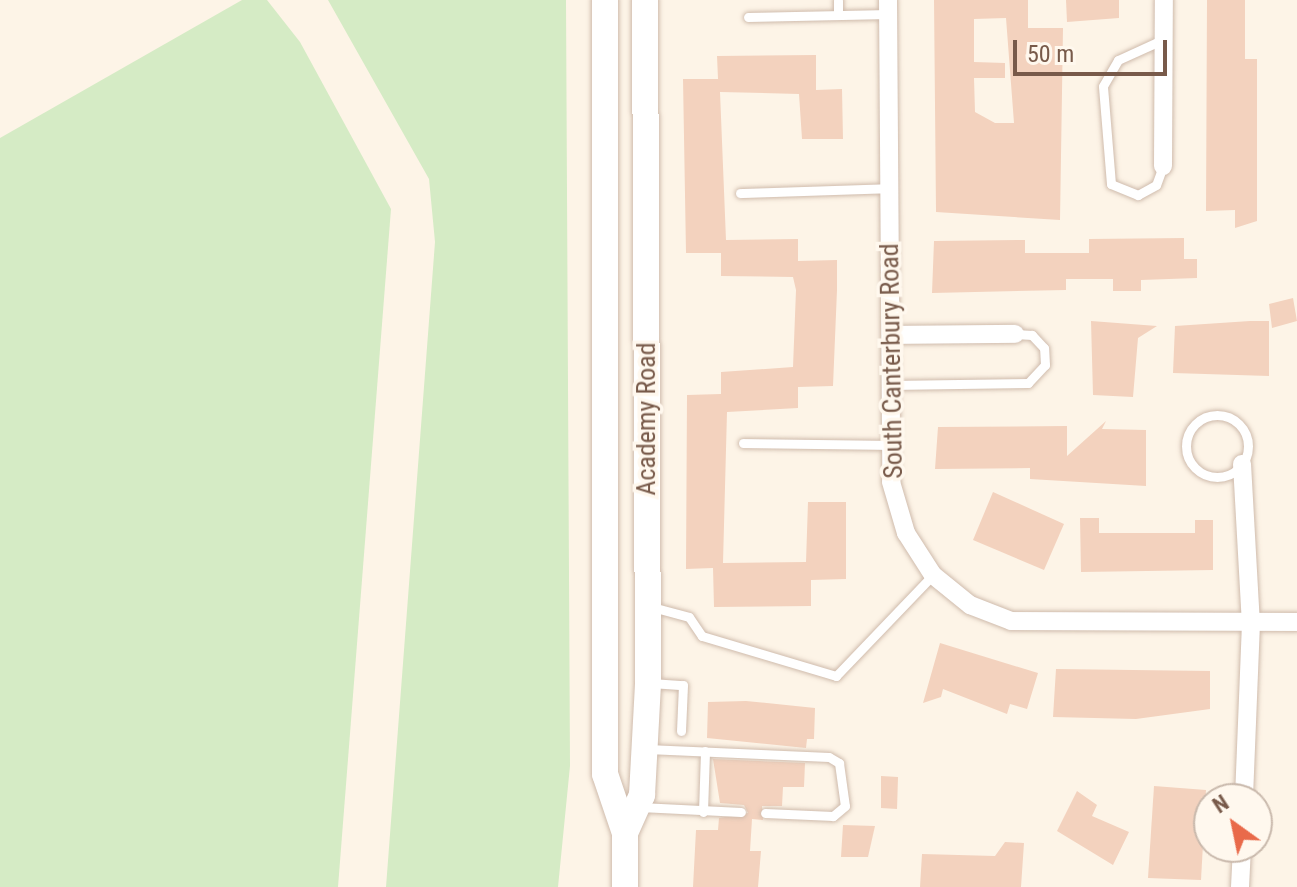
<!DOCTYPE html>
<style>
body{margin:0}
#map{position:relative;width:1297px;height:887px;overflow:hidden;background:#fdf4e7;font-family:"Roboto Condensed",sans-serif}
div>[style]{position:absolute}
.green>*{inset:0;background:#d5ebc5}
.building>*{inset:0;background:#f3d2be}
.roads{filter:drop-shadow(0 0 2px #cfbbac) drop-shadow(0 0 2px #cfbbac)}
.lane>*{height:9px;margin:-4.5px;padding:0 4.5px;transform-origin:4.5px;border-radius:4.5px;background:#fff}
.lane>.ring{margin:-4.5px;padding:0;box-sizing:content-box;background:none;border:9px solid #fff;border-radius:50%}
.street>*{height:18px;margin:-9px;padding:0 9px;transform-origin:9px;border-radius:9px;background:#fff}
.secondary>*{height:26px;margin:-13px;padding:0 13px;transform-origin:13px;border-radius:13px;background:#fff}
span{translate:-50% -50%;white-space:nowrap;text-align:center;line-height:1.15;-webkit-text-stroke:7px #fff8ee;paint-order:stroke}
.street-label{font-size:26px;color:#785a4a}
.north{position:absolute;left:1193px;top:783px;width:80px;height:80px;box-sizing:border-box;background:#fff8ee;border:2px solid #c9b9ac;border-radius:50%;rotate:327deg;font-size:22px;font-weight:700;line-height:32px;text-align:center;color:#785a4a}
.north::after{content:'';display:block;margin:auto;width:28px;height:36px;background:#e96a4a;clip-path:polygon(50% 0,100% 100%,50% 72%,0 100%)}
.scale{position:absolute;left:1013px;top:40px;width:154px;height:36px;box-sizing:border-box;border:4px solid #785a4a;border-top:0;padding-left:10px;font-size:24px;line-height:28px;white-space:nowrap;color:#785a4a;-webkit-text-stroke:6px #fff8ee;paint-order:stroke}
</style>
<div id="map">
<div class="green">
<div style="clip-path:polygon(242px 0,267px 0,300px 42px,391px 209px,338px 887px,0 887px,0 138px)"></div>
<div style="clip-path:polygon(328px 0,566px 0,570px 766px,558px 887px,386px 887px,435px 242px,429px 179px)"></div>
</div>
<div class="building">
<div style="clip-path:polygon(evenodd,934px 0,1028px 0,1028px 28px,1063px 28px,1060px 220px,936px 212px,934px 0,1006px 18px,1014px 123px,995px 123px,975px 112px,974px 78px,1005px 78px,1005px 63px,974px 62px,974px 19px,1006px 18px)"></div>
<div style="clip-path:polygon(1066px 0,1119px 0,1119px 18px,1067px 22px)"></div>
<div style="clip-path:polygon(1207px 0,1245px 0,1245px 59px,1257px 59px,1257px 221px,1235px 228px,1235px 210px,1206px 211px)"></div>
<div style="clip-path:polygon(816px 55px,816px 90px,842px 89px,843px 139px,802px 139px,799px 94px,720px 92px,726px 240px,798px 239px,798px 261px,837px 260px,837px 290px,833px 386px,798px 387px,798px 408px,727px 412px,723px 563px,806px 562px,808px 502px,846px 502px,846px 579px,811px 580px,811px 606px,714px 607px,713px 568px,686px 569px,687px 395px,721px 394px,721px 372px,793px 367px,796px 290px,793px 277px,721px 276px,721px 253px,686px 253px,683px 79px,718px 79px,717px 56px)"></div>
<div style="clip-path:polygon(1184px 238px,1184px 259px,1197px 259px,1197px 278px,1141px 280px,1141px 291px,1113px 291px,1113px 279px,1066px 279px,1066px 290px,932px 293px,934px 241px,1025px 240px,1025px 253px,1089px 253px,1089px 239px)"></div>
<div style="clip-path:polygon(1293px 298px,1297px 321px,1272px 328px,1269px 304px)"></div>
<div style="clip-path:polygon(1091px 321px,1157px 326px,1138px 338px,1133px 397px,1093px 395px)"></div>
<div style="clip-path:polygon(1250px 321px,1269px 321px,1269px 376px,1173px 373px,1175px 326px)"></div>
<div style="clip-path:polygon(1106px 421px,1102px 429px,1146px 430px,1146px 486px,1030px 479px,1030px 468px,935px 469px,938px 427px,1067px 426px,1067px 456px)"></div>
<div style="clip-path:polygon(993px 492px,1064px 524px,1044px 570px,973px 540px)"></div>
<div style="clip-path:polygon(1080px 518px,1099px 518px,1099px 533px,1195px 533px,1195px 520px,1213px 520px,1213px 570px,1081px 572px)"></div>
<div style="clip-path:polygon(940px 643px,1038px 673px,1027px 709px,1010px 704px,1007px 714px,943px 689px,941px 697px,923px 703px)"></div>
<div style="clip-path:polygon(1056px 669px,1210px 671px,1210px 709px,1136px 719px,1053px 717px)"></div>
<div style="clip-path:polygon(746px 701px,815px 708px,814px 739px,807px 739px,806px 748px,707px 738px,708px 702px)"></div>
<div style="clip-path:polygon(713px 759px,805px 763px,804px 787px,783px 787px,782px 806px,762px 806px,763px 820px,752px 819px,750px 851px,761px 851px,758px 887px,693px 887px,696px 830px,718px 830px,719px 818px,748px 813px,744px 805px,720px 803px)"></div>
<div style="clip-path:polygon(881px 776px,898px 777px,897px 809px,881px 808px)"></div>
<div style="clip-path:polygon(1154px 786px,1206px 790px,1201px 880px,1148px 878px)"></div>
<div style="clip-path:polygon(1077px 791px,1097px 805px,1092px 816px,1129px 832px,1113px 865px,1057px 831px)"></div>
<div style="clip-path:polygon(843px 825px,875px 826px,868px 857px,841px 857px)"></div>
<div style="clip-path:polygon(1005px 842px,1024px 843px,1021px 887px,920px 887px,922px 854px,995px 856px)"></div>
</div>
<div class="roads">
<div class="lane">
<div style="left:838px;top:0;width:15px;rotate:90deg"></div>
<div style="left:748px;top:17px;width:141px;rotate:-1.2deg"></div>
<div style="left:1163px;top:166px;width:20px;rotate:110deg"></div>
<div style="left:1156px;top:185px;width:21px;rotate:151deg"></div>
<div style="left:1138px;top:195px;width:29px;rotate:-158deg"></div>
<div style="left:1111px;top:184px;width:98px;rotate:-94.7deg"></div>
<div style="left:1103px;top:86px;width:30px;rotate:-60deg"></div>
<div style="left:1118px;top:60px;width:51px;rotate:-24.5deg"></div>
<div style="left:740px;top:193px;width:150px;rotate:-1.9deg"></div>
<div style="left:890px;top:385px;width:138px;rotate:-0.8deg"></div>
<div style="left:1028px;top:383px;width:25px;rotate:-47deg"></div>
<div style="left:1045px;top:365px;width:17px;rotate:-93deg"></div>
<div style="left:1044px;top:348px;width:18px;rotate:-133deg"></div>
<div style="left:1032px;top:335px;width:17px;rotate:-177deg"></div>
<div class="ring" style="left:1186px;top:415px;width:53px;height:53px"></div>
<div style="left:743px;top:443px;width:147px;rotate:0.8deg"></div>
<div style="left:652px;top:607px;width:38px;rotate:15deg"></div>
<div style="left:689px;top:617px;width:23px;rotate:56deg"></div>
<div style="left:702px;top:636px;width:140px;rotate:16.6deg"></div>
<div style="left:836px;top:676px;width:140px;rotate:-46.2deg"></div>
<div style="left:651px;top:683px;width:32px;rotate:4deg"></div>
<div style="left:683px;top:685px;width:46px;rotate:92.5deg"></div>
<div style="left:647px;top:749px;width:182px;rotate:2.5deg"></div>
<div style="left:829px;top:757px;width:12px;rotate:31deg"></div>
<div style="left:839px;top:763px;width:43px;rotate:82.1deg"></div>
<div style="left:845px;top:806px;width:16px;rotate:140deg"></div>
<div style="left:833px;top:816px;width:68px;rotate:-177.5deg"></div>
<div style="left:640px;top:807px;width:101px;rotate:2.8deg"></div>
<div style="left:703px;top:812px;width:61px;rotate:-88.1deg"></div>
</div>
<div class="street">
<div style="left:888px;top:0;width:482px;rotate:89.6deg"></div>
<div style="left:891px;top:482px;width:53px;rotate:73.6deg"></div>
<div style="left:906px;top:533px;width:50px;rotate:57.3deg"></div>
<div style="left:933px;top:575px;width:48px;rotate:39deg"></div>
<div style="left:970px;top:605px;width:44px;rotate:21.3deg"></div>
<div style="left:1011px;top:621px;width:286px;rotate:0.2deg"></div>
<div style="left:1163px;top:166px;width:166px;rotate:-89.7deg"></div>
<div style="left:891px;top:335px;width:124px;rotate:-0.5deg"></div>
<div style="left:1242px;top:464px;width:159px;rotate:86.8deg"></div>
<div style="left:1251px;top:623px;width:176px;rotate:92.3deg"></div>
<div style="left:1240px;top:887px;width:40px;rotate:-87.1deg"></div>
</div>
<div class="secondary">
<div style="left:605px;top:0;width:774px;rotate:90deg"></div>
<div style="left:605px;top:774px;width:62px;rotate:71.3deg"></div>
<div style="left:625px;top:833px;width:54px;rotate:90deg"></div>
<div style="left:625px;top:833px;width:42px;rotate:-65.9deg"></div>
<div style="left:642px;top:795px;width:112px;rotate:-86.9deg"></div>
<div style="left:648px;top:683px;width:683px;rotate:-90.25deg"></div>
</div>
</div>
<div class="street-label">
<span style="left:892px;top:361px;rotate:-91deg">South Canterbury Road</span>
<span style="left:647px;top:419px;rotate:-90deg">Academy Road</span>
</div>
<div class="north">N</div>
<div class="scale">50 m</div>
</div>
